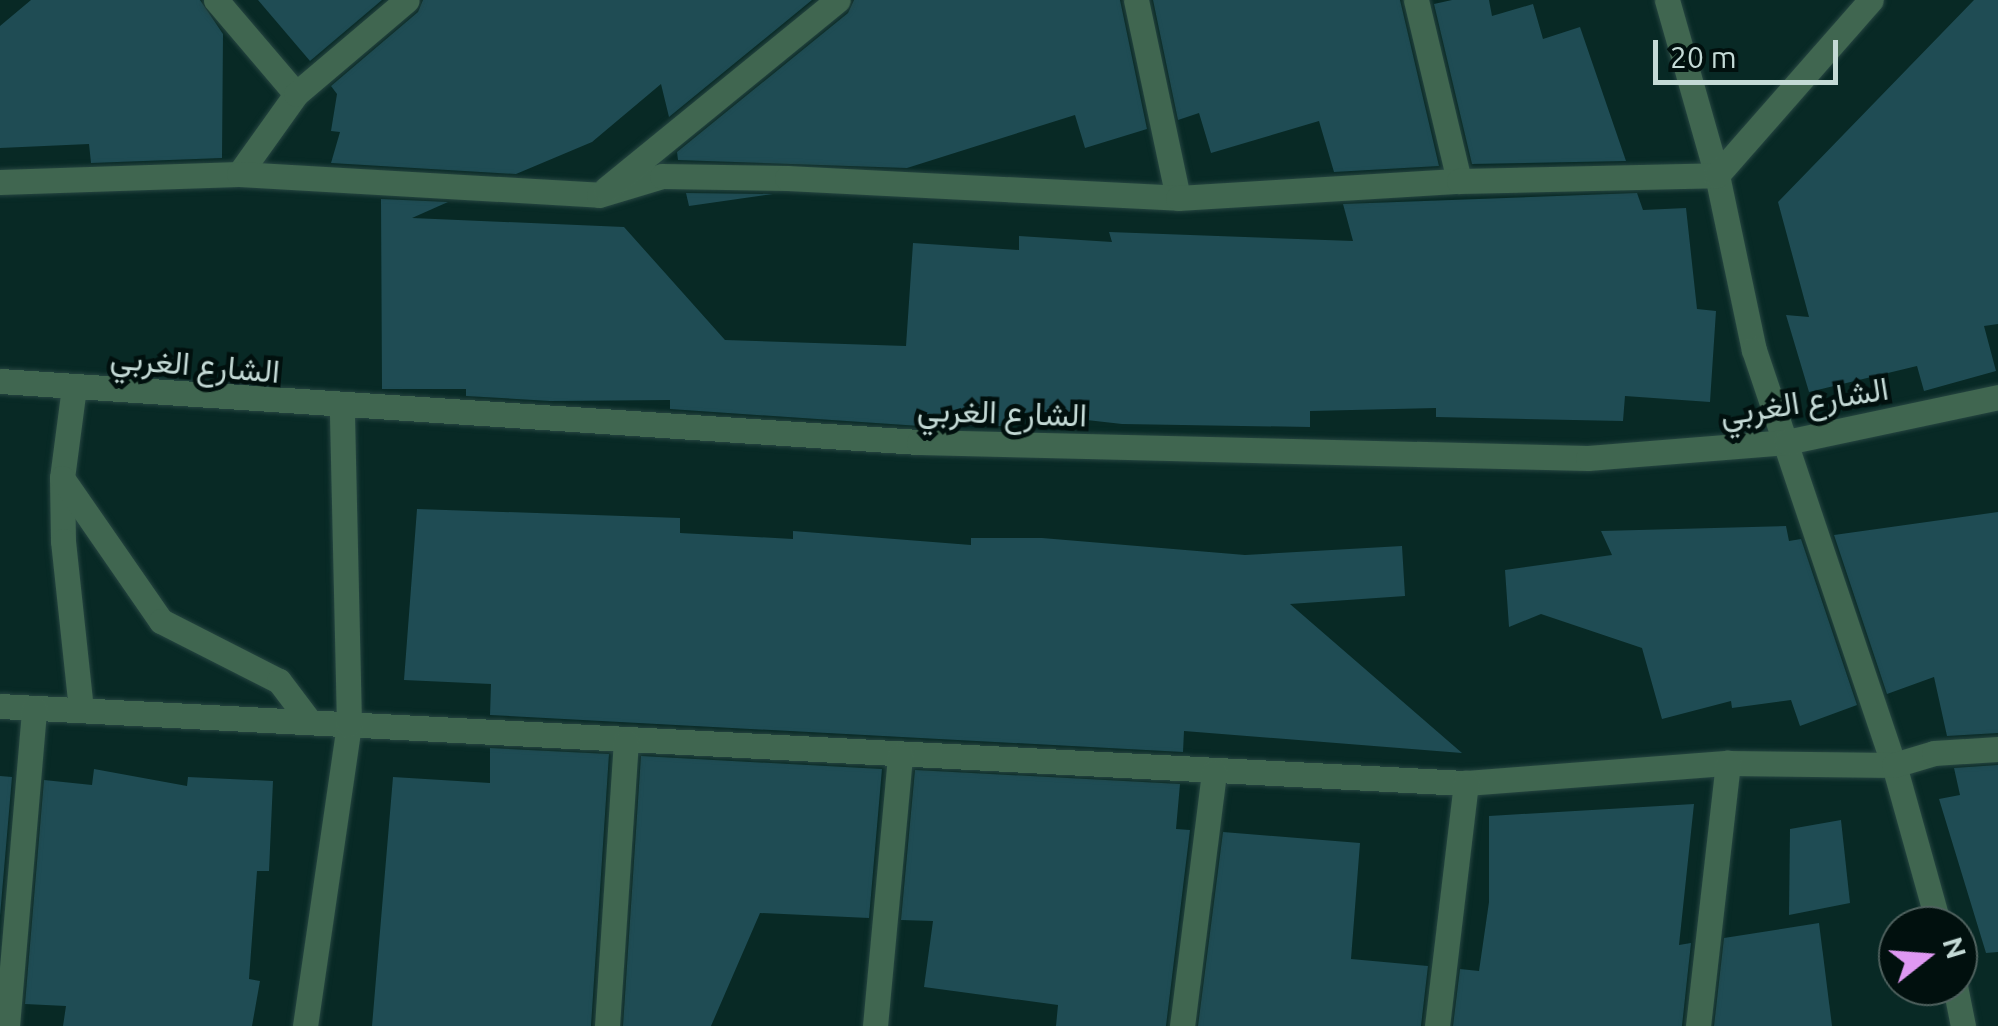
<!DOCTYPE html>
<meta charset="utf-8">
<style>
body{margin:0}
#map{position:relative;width:1998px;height:1026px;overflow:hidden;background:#082925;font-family:Ubuntu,Vazirmatn,sans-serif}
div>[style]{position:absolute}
.building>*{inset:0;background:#1f4c54}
.roads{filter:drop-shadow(0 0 2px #264541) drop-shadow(0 0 2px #264541)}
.service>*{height:25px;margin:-12.5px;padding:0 12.5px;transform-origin:12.5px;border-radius:12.5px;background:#406650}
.minor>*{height:25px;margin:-12.5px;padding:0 12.5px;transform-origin:12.5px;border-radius:12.5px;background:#406650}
.tertiary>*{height:25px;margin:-12.5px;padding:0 12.5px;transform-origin:12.5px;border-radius:12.5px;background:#406650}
span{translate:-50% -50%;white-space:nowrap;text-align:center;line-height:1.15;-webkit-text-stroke:9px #01100e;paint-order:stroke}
.street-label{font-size:32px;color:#c4dad6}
.north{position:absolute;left:1878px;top:906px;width:100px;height:100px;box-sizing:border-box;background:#01100e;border:2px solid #4f615e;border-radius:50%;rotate:73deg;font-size:28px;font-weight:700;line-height:40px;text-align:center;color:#c4dad6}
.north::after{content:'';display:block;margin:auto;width:35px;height:45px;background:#df98f2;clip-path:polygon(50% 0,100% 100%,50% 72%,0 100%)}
.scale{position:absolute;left:1653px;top:40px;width:185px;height:45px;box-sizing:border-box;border:5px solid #c4dad6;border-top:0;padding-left:12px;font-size:30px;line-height:35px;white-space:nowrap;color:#c4dad6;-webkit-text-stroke:8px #01100e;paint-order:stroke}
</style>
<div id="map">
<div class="building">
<div style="clip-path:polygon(31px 0,200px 0,223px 34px,222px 158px,91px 163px,89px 144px,0 148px,0 26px)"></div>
<div style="clip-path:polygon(258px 0,382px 0,310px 61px)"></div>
<div style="clip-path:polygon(423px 0,812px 0,669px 117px,661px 84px,592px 142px,516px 174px,331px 163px,340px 132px,331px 131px,337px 94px,331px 86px,418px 12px)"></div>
<div style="clip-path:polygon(854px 0,1120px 0,1147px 129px,1085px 148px,1075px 115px,907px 168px,678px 160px,677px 152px,848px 13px)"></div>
<div style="clip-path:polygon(1153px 0,1400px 0,1439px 166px,1334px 172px,1319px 121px,1211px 153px,1199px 113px,1178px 120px)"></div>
<div style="clip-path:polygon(1452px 0,1489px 0,1492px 16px,1533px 4px,1543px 39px,1580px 27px,1626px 161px,1472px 164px,1434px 4px)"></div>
<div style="clip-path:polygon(1974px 0,1998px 0,1998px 324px,1984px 326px,1996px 371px,1924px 391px,1917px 366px,1809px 392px,1786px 315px,1809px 317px,1778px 202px)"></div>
<div style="clip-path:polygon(686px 193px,773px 194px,689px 206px)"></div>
<div style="clip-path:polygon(1637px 193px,1643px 210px,1686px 208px,1697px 309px,1716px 311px,1710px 402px,1625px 396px,1623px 421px,1436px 417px,1436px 408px,1310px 411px,1310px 427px,1122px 424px,1006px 411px,1006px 426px,920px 426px,670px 409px,670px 400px,550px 401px,466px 396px,466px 389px,382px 389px,381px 199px,448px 202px,412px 218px,624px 227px,725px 340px,906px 346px,913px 243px,1019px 250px,1019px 236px,1112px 242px,1109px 232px,1353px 241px,1343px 204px)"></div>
<div style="clip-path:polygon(417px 509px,680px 518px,680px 533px,793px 539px,793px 531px,971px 545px,971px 538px,1042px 538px,1245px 555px,1402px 546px,1405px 596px,1290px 604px,1462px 753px,1184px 731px,1183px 752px,490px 715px,491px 684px,404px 680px)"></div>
<div style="clip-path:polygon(1998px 512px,1998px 733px,1947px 736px,1934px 677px,1887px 694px,1834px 535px)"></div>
<div style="clip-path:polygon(1786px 526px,1789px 541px,1801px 539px,1857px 705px,1800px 726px,1791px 700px,1732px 708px,1731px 701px,1662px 719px,1642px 648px,1541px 614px,1509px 627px,1505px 570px,1612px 555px,1601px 531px)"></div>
<div style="clip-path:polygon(490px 748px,609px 754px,591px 1026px,372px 1026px,393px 777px,490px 783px)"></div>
<div style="clip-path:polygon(641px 756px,882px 769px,869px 918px,760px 913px,711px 1026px,623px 1026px)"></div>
<div style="clip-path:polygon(1998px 765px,1998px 952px,1986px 953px,1939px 799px,1960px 795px,1954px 768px)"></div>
<div style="clip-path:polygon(94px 769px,187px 786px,188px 777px,273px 781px,269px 871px,257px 871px,249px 979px,260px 981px,252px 1026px,63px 1026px,66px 1006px,25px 1004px,44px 780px,92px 785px)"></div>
<div style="clip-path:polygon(915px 770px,1180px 784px,1176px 829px,1190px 830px,1166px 1026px,1056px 1026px,1058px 1005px,924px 987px,933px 921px,901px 920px)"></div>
<div style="clip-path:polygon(0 776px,12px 777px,0 916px)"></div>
<div style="clip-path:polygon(1694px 804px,1679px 945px,1691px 943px,1682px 1026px,1453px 1026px,1460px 969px,1479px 971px,1489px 902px,1489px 816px)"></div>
<div style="clip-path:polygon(1841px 820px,1850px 903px,1789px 915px,1790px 829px)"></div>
<div style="clip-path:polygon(1223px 832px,1360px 843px,1351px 959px,1428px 966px,1421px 1026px,1198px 1026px)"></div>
<div style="clip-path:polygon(1819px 923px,1832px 1026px,1714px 1026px,1724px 938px)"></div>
</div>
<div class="roads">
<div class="service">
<div style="left:74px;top:387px;width:92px;rotate:97.5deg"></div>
<div style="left:62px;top:478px;width:63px;rotate:89.1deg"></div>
<div style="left:63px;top:541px;width:170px;rotate:83.9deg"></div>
<div style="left:62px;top:478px;width:174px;rotate:55.3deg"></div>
<div style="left:161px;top:621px;width:132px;rotate:27deg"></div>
<div style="left:279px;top:681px;width:51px;rotate:52.9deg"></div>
</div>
<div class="minor">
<div style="left:216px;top:0;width:123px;rotate:49.6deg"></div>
<div style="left:1136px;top:0;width:202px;rotate:78deg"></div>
<div style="left:1416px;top:0;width:186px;rotate:76.6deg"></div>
<div style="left:1667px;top:0;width:182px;rotate:74.1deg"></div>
<div style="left:1717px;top:175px;width:179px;rotate:78.1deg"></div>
<div style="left:1754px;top:350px;width:438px;rotate:71.4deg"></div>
<div style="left:1894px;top:765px;width:167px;rotate:74.4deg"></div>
<div style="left:239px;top:174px;width:98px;rotate:-54.5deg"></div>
<div style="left:296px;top:94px;width:145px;rotate:-40.3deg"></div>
<div style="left:0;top:182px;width:239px;rotate:-1.9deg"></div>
<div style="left:239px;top:174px;width:361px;rotate:3.3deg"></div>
<div style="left:599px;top:195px;width:66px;rotate:-16.8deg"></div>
<div style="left:662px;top:176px;width:125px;rotate:0.9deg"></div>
<div style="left:787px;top:178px;width:392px;rotate:2.9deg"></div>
<div style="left:1178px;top:198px;width:282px;rotate:-3.5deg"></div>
<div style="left:1459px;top:181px;width:258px;rotate:-1.3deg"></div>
<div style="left:1717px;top:175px;width:233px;rotate:-48.7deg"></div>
<div style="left:606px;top:189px;width:299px;rotate:-39.2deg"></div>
<div style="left:0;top:706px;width:1468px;rotate:3.01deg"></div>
<div style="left:1466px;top:783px;width:263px;rotate:-4.4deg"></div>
<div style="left:1728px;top:763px;width:166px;rotate:0.7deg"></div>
<div style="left:1894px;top:765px;width:42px;rotate:-16.7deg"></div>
<div style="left:1934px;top:753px;width:64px;rotate:-3.6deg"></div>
<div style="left:1955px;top:986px;width:41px;rotate:78.7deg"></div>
<div style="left:7px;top:1026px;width:319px;rotate:-85.1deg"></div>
<div style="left:305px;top:1026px;width:305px;rotate:-81.7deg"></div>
<div style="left:349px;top:724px;width:315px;rotate:-91.3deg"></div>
<div style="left:607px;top:1026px;width:285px;rotate:-86.2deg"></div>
<div style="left:875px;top:1026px;width:271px;rotate:-84.7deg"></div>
<div style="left:1182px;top:1026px;width:256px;rotate:-82.8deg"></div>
<div style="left:1437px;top:1026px;width:245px;rotate:-83.2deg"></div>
<div style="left:1698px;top:1026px;width:265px;rotate:-83.5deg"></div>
</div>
<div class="tertiary">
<div style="left:0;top:381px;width:921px;rotate:3.8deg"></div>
<div style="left:919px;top:442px;width:669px;rotate:1.37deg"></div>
<div style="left:1588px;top:458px;width:200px;rotate:-4.6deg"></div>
<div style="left:1787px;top:442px;width:216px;rotate:-12deg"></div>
</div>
</div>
<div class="street-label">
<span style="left:195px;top:364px;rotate:5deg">الشارع الغربي</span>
<span style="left:1804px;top:401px;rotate:-9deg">الشارع الغربي</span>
<span style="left:1002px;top:412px;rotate:2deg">الشارع الغربي</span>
</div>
<div class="north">N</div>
<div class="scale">20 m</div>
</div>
